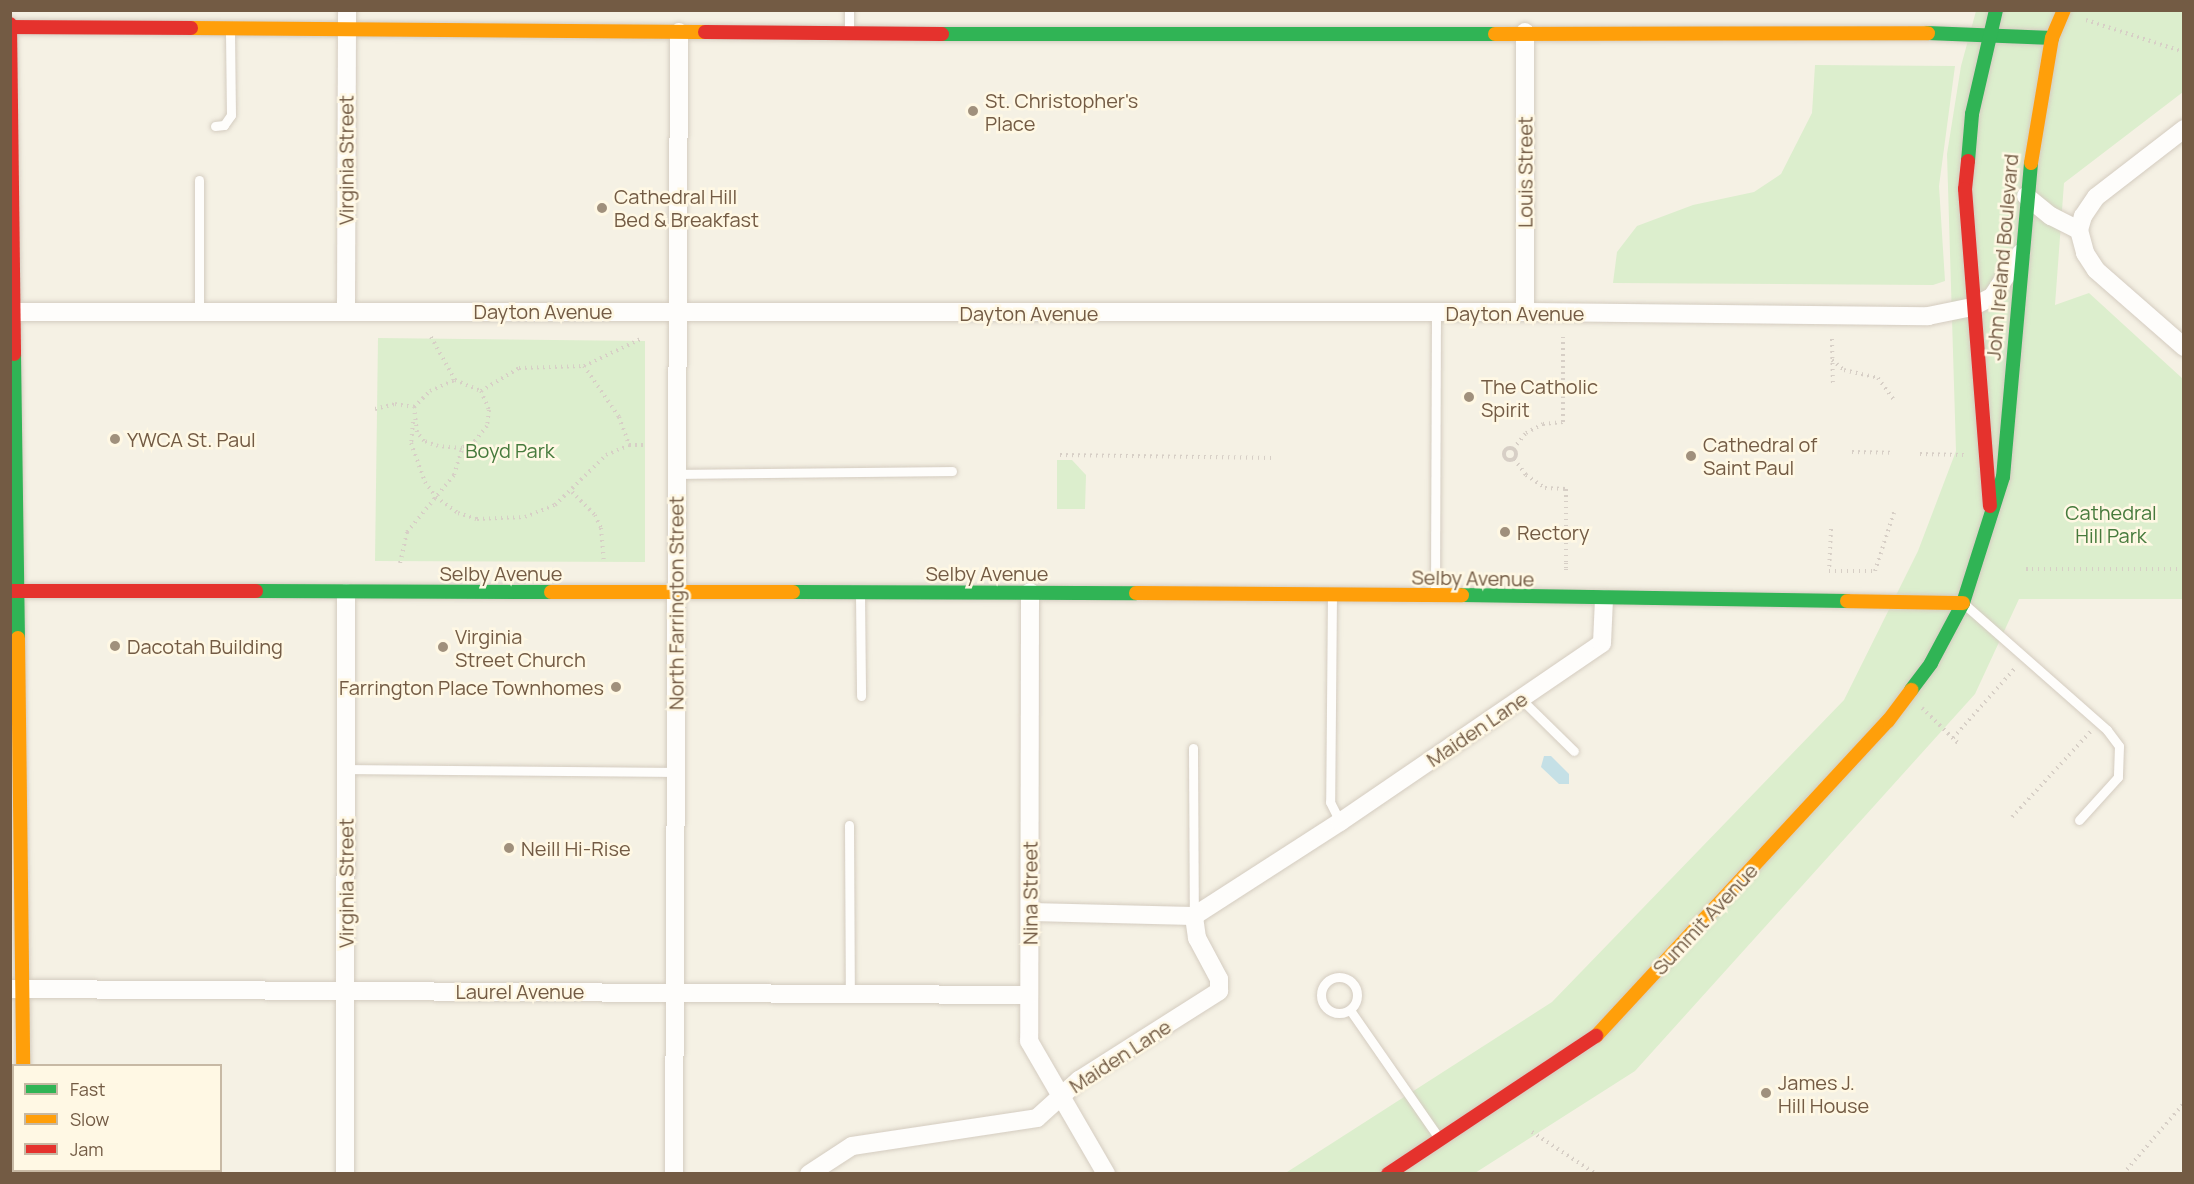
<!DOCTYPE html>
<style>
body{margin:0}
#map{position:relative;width:2194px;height:1184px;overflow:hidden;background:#f5f1e4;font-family:Manrope,sans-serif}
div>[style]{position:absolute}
.green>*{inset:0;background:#dceecd}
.water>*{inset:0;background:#c5e0e6}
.path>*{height:4px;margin-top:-2px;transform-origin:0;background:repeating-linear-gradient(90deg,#d7cfc6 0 1.5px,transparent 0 6px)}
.path>.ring{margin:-2px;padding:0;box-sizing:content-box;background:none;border:4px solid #d7cfc6;border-radius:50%}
.roads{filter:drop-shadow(0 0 2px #d4ccc0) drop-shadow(0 0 2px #d4ccc0)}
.lane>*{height:9px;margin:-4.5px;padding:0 4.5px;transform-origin:4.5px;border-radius:4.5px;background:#fefdfb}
.lane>.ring{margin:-4.5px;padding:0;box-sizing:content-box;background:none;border:9px solid #fefdfb;border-radius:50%}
.street>*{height:18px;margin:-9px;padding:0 9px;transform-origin:9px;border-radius:9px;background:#fefdfb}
.fast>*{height:14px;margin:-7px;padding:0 7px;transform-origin:7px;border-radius:7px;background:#30b455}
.slow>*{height:14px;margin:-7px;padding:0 7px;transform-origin:7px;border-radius:7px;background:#ff9f0a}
.jam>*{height:14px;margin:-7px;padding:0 7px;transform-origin:7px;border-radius:7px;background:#e5322d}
.dots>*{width:16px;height:16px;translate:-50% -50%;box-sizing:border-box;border:3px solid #fff8e4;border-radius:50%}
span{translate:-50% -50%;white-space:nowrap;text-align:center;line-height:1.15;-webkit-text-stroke:5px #fff8e4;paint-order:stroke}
.poi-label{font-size:20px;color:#735b44}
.left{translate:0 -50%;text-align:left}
.right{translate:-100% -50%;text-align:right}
.street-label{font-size:20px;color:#735b44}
.park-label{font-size:20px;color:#467a3c}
.frame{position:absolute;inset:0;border:12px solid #735b44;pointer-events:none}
.legend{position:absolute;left:12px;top:1064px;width:210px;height:108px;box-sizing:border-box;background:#fff8e4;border:2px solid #c7b9a4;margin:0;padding:8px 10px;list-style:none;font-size:18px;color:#735b44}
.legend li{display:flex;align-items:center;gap:12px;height:30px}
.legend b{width:30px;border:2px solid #c7b9a4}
</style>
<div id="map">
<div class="green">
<div style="clip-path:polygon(1976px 11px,2183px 11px,2183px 92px,2064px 183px,2055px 305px,2089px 293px,2183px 379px,2183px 599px,2019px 599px,1975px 694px,1635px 1071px,1475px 1173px,1284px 1174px,1552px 1002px,1844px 700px,1918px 551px,1956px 451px,1947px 154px,1961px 66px)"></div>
<div style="clip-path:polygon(1815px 65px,1955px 66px,1939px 186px,1945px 281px,1933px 285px,1613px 283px,1617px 252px,1637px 226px,1693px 205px,1754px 192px,1781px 174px,1812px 113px)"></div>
<div style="clip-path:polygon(378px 338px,645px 341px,645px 562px,375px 561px)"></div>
<div style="clip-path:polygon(1057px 460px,1072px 460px,1086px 475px,1085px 509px,1057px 509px)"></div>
</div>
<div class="water">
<div style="clip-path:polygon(1544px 756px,1551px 756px,1569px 774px,1569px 784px,1559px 784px,1541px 767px)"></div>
</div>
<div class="path">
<div style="left:2086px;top:20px;width:103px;rotate:18.1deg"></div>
<div style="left:431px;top:337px;width:49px;rotate:60.8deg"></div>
<div style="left:455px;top:380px;width:28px;rotate:23deg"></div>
<div style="left:481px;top:391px;width:21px;rotate:67deg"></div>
<div style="left:489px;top:410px;width:16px;rotate:97deg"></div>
<div style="left:487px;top:426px;width:19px;rotate:129deg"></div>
<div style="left:475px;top:441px;width:15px;rotate:152deg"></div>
<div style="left:462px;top:448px;width:24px;rotate:-175deg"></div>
<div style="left:438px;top:446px;width:15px;rotate:-160deg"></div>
<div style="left:424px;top:441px;width:11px;rotate:-128deg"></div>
<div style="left:417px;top:432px;width:25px;rotate:-97deg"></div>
<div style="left:414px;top:407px;width:23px;rotate:-45deg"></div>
<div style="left:430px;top:391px;width:27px;rotate:-24deg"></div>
<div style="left:1832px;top:339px;width:46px;rotate:88.8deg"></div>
<div style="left:1832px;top:360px;width:16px;rotate:40deg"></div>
<div style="left:1844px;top:370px;width:35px;rotate:13deg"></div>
<div style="left:1878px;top:378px;width:27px;rotate:54deg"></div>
<div style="left:584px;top:366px;width:62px;rotate:55.5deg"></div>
<div style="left:619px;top:417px;width:30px;rotate:70deg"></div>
<div style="left:481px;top:391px;width:44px;rotate:-31.2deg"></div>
<div style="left:519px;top:368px;width:65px;rotate:-1.8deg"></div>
<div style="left:584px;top:366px;width:65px;rotate:-25.4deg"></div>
<div style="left:375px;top:409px;width:21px;rotate:-14deg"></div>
<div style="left:395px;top:404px;width:19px;rotate:9deg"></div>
<div style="left:413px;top:422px;width:21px;rotate:95deg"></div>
<div style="left:411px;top:443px;width:41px;rotate:70.3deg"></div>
<div style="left:425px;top:482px;width:19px;rotate:54deg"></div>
<div style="left:436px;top:497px;width:27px;rotate:36deg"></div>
<div style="left:458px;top:513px;width:20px;rotate:18deg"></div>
<div style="left:477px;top:519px;width:48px;rotate:-2.4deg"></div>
<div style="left:525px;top:517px;width:32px;rotate:-22deg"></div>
<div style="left:555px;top:505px;width:71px;rotate:-44.4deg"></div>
<div style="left:606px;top:455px;width:25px;rotate:-23deg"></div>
<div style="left:629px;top:445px;width:18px"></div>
<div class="ring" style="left:1504px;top:448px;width:8px;height:8px"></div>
<div style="left:1513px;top:449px;width:21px;rotate:-51deg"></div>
<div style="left:1526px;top:433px;width:19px;rotate:-28deg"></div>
<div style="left:1543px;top:424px;width:20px;rotate:-6deg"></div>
<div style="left:1563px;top:422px;width:85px;rotate:-90deg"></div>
<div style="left:1852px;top:452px;width:39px;rotate:1deg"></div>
<div style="left:1920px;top:454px;width:44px;rotate:1.3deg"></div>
<div style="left:1060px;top:455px;width:215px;rotate:0.8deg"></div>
<div style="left:1514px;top:459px;width:20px;rotate:53deg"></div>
<div style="left:1526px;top:475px;width:23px;rotate:34deg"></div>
<div style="left:1545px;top:488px;width:21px;rotate:3deg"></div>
<div style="left:1566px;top:489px;width:81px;rotate:90deg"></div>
<div style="left:1566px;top:570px;width:10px;rotate:-90deg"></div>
<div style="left:572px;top:492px;width:33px;rotate:45deg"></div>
<div style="left:595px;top:515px;width:14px;rotate:65deg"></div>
<div style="left:601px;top:528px;width:35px;rotate:85deg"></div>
<div style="left:1831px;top:529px;width:42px;rotate:92.7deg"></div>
<div style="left:1829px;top:571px;width:46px"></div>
<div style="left:1875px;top:571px;width:62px;rotate:-72.1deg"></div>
<div style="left:400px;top:563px;width:32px;rotate:-77deg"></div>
<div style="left:407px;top:532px;width:74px;rotate:-50.5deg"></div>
<div style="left:454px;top:475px;width:28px;rotate:-73deg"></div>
<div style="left:2026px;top:569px;width:158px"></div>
<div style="left:1922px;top:708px;width:53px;rotate:44.2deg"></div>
<div style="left:1953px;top:738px;width:95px;rotate:-48.4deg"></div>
<div style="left:2012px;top:817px;width:117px;rotate:-47.4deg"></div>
<div style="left:1532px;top:1132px;width:77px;rotate:33.3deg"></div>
<div style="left:2123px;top:1174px;width:94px;rotate:-49.3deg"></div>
</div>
<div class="roads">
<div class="lane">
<div style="left:849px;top:10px;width:22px;rotate:90deg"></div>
<div style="left:215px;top:126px;width:9px;rotate:-6deg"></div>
<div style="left:224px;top:125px;width:12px;rotate:-55deg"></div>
<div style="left:231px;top:115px;width:84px;rotate:-90.7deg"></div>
<div style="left:199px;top:180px;width:131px;rotate:90deg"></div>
<div style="left:676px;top:474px;width:276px;rotate:-0.6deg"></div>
<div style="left:1332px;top:593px;width:209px;rotate:90.5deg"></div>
<div style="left:1330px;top:802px;width:22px;rotate:63deg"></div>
<div style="left:860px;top:594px;width:102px;rotate:89.4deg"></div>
<div style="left:1435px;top:594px;width:281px;rotate:-89.8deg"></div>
<div style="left:1963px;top:603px;width:192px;rotate:41.4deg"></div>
<div style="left:2107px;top:730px;width:20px;rotate:53deg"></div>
<div style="left:2119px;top:746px;width:31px;rotate:92deg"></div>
<div style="left:2118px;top:777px;width:58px;rotate:132.2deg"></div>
<div style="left:1521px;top:699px;width:74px;rotate:44.5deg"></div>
<div style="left:1193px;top:748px;width:168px;rotate:89.7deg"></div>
<div style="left:345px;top:769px;width:329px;rotate:0.5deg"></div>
<div style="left:849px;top:825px;width:168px;rotate:89.7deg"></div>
<div class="ring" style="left:1321px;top:977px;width:27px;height:27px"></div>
<div style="left:1350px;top:1010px;width:156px;rotate:55.2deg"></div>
<div style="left:10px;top:1150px;width:4px"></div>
</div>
<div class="street">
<div style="left:2184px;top:129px;width:111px;rotate:142.3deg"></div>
<div style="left:2096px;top:197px;width:23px;rotate:124deg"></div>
<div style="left:2083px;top:216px;width:15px;rotate:106deg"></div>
<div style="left:2079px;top:230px;width:24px;rotate:75deg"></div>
<div style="left:2085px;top:253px;width:20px;rotate:57deg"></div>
<div style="left:2096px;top:270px;width:117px;rotate:41.2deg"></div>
<div style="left:2026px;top:196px;width:32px;rotate:39deg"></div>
<div style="left:2051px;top:216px;width:31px;rotate:27deg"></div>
<div style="left:346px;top:310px;width:300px;rotate:-89.8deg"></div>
<div style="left:10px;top:312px;width:1515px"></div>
<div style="left:1525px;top:312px;width:403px;rotate:0.6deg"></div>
<div style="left:1928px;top:316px;width:45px;rotate:-11.6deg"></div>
<div style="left:1972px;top:307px;width:22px;rotate:-27deg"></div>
<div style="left:1992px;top:297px;width:53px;rotate:-56.6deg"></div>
<div style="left:1525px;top:312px;width:280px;rotate:-90deg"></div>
<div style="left:1030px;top:592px;width:449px;rotate:90.1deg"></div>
<div style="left:1029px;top:1041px;width:154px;rotate:59.9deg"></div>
<div style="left:1030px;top:912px;width:164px;rotate:1.4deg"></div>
<div style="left:1194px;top:916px;width:174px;rotate:-32.8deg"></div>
<div style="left:1340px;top:822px;width:317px;rotate:-34.3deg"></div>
<div style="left:1602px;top:643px;width:44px;rotate:-87.4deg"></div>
<div style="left:11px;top:989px;width:1018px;rotate:0.34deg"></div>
<div style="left:345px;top:1174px;width:581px;rotate:-89.9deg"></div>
<div style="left:674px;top:1174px;width:1142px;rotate:-89.75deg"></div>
<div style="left:809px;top:1174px;width:51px;rotate:-33.1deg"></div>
<div style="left:852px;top:1146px;width:187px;rotate:-8.6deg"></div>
<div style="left:1037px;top:1118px;width:57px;rotate:-42.1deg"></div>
<div style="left:1079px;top:1080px;width:166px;rotate:-32.4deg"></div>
<div style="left:1219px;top:991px;width:12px;rotate:-90deg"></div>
<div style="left:1219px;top:979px;width:47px;rotate:-118.2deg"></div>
<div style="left:1197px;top:938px;width:22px;rotate:-98deg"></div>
</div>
<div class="fast">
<div style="left:1928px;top:33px;width:124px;rotate:2.3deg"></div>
<div style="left:942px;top:34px;width:553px"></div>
<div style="left:1968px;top:161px;width:47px;rotate:-85.1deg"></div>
<div style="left:1972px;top:114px;width:107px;rotate:-77deg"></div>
<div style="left:14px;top:354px;width:284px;rotate:89.2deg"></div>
<div style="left:256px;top:591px;width:295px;rotate:0.2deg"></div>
<div style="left:793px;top:592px;width:343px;rotate:0.2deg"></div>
<div style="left:1462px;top:595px;width:385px;rotate:0.9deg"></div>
<div style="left:1911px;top:690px;width:34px;rotate:-53deg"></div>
<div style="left:1931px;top:663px;width:68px;rotate:-61.9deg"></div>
<div style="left:1963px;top:603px;width:132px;rotate:-72.4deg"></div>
<div style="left:2003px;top:477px;width:315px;rotate:-84.9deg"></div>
</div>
<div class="slow">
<div style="left:191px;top:28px;width:514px;rotate:0.45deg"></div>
<div style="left:1495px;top:34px;width:433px;rotate:-0.1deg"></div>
<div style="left:2031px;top:163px;width:127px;rotate:-80.5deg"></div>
<div style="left:2052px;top:38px;width:30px;rotate:-67deg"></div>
<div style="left:551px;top:592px;width:242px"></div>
<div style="left:1136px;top:593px;width:326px;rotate:0.4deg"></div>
<div style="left:1847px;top:601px;width:116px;rotate:1deg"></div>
<div style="left:18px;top:638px;width:428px;rotate:89.3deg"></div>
<div style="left:1596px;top:1036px;width:430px;rotate:-47.2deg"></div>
<div style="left:1888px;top:721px;width:39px;rotate:-53deg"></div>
<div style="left:24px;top:1170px;width:4px;rotate:90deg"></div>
</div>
<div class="jam">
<div style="left:10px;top:24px;width:330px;rotate:89.3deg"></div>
<div style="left:10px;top:27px;width:181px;rotate:0.3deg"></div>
<div style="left:705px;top:32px;width:237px;rotate:0.5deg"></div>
<div style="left:1968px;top:161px;width:28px;rotate:96deg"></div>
<div style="left:1965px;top:189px;width:318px;rotate:85.5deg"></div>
<div style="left:10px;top:591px;width:246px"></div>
<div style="left:1388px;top:1174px;width:250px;rotate:-33.6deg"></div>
</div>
</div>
<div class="dots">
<div style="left:973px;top:111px;background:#a0907c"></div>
<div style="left:602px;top:208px;background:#a0907c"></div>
<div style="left:1469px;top:397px;background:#a0907c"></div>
<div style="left:115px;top:439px;background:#a0907c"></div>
<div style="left:1691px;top:456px;background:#a0907c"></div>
<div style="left:1505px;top:532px;background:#a0907c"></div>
<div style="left:115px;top:646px;background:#a0907c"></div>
<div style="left:443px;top:647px;background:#a0907c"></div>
<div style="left:616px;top:687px;background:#a0907c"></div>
<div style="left:509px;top:848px;background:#a0907c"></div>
<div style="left:1766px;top:1093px;background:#a0907c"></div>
</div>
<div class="poi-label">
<span class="left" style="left:985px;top:112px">St. Christopher's<br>Place</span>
<span class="left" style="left:614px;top:208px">Cathedral Hill<br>Bed &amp; Breakfast</span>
<span class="left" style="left:1481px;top:398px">The Catholic<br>Spirit</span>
<span class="left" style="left:127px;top:439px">YWCA St. Paul</span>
<span class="left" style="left:1703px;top:456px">Cathedral of<br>Saint Paul</span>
<span class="left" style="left:1517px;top:532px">Rectory</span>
<span class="left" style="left:455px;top:648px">Virginia<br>Street Church</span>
<span class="left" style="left:127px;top:646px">Dacotah Building</span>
<span class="right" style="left:604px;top:687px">Farrington Place Townhomes</span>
<span class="left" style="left:521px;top:848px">Neill Hi-Rise</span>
<span class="left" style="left:1778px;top:1094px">James J.<br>Hill House</span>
</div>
<div class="street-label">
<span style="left:346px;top:160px;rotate:-90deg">Virginia Street</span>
<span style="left:1525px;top:172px;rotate:-90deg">Louis Street</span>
<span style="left:2002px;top:257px;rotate:-85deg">John Ireland Boulevard</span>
<span style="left:543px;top:311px">Dayton Avenue</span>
<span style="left:1029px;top:313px">Dayton Avenue</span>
<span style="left:1515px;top:313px">Dayton Avenue</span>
<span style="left:501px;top:573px">Selby Avenue</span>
<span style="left:987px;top:573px">Selby Avenue</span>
<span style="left:1473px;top:578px;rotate:1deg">Selby Avenue</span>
<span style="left:676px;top:603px;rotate:-90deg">North Farrington Street</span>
<span style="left:1477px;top:729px;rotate:-34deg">Maiden Lane</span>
<span style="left:346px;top:883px;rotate:-90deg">Virginia Street</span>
<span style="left:1030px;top:893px;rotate:-90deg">Nina Street</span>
<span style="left:1705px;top:919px;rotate:-47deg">Summit Avenue</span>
<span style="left:520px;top:991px">Laurel Avenue</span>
<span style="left:1120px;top:1056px;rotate:-33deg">Maiden Lane</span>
</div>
<div class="park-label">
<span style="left:510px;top:450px">Boyd Park</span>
<span style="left:2111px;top:524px">Cathedral<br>Hill Park</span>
</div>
<div class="frame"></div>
<ul class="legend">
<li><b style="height:8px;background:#30b455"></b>Fast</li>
<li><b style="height:8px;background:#ff9f0a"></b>Slow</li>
<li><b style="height:8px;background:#e5322d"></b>Jam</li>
</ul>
</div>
